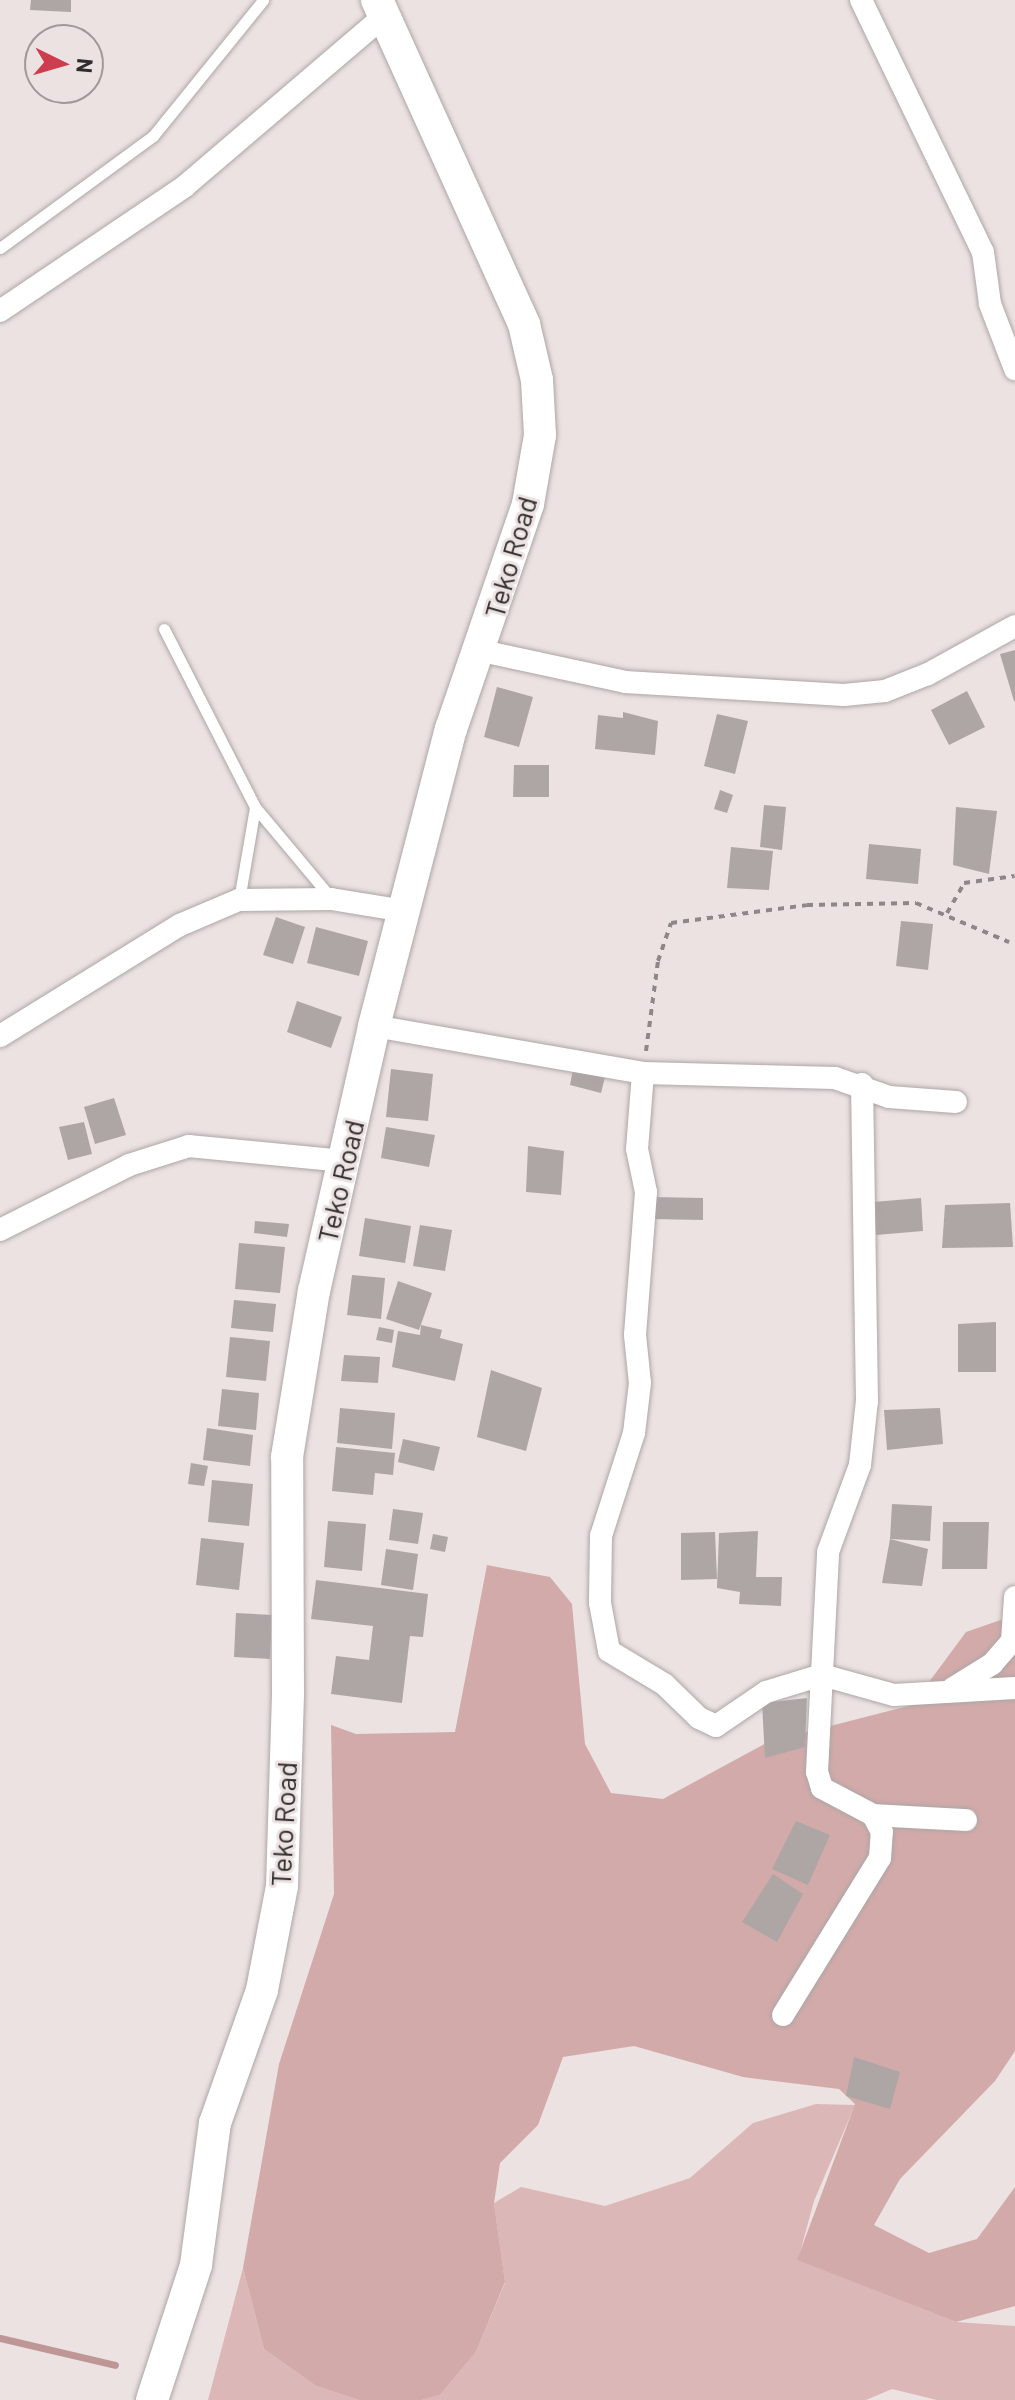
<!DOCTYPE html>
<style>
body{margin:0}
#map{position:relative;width:1015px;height:2400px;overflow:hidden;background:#ebe2e1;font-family:Barlow,sans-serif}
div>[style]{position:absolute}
.green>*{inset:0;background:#dbb7b7}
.forest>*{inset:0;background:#d3aaaa}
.stream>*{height:7px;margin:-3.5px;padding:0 3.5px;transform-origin:3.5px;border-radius:3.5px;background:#bd9695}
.building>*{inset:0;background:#aea5a5}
.path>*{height:4px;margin-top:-2px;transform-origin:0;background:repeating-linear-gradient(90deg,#8d8787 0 6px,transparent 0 12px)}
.roads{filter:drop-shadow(0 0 2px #aea6a6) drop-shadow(0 0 2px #aea6a6)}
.lane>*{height:11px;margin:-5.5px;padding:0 5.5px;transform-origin:5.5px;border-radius:5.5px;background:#fff}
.street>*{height:22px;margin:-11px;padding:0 11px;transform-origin:11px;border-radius:11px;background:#fff}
.secondary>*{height:32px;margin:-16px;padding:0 16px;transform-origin:16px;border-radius:16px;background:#fff}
span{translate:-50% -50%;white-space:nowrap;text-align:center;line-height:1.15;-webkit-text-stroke:6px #ebe2e1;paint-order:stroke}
.street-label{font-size:28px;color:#2f2c2c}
.north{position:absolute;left:24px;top:24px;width:80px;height:80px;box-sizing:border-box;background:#ebe2e1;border:2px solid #a09999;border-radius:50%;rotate:95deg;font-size:22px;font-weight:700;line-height:32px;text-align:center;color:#2f2c2c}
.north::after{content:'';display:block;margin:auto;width:28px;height:36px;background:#cd3d4e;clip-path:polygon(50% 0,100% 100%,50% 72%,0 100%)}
</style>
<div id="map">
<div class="green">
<div style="clip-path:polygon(816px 2104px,855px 2105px,814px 2201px,798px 2260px,956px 2322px,1015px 2326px,1015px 2400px,937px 2400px,892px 2389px,866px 2400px,422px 2400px,440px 2395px,476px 2352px,505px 2283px,494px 2203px,521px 2187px,605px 2206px,690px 2178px,753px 2123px)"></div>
<div style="clip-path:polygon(243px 2268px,264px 2349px,316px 2386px,359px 2400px,208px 2400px)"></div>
</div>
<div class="forest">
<div style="clip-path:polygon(487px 1565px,550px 1577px,572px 1604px,585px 1744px,611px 1793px,663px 1799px,768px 1742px,912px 1705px,966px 1632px,1015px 1615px,1015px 2051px,995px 2081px,900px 2179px,874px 2225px,929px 2253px,977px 2239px,1015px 2187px,1015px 2306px,956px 2322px,797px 2260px,855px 2104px,839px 2089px,743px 2077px,634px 2046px,563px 2057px,538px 2125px,500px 2163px,494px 2203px,505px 2282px,476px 2352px,440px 2395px,422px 2400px,359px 2400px,316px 2386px,264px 2349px,243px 2268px,279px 2064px,334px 1894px,331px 1725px,356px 1734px,455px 1732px)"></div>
</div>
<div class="stream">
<div style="left:0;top:2338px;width:118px;rotate:13.2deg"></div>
</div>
<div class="building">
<div style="clip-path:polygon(31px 0,71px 0,71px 12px,30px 10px)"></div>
<div style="clip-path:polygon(1015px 650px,1015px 701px,1014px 701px,1000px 654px)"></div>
<div style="clip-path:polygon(497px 687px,533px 697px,519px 747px,484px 737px)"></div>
<div style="clip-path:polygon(967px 691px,985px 727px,949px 745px,931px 710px)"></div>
<div style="clip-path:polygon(623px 712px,658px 721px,655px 755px,595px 749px,598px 715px,623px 718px)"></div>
<div style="clip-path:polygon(717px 714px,748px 721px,735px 774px,704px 766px)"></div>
<div style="clip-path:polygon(514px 765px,549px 765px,549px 797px,513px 797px)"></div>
<div style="clip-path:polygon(720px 790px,733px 795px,727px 813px,714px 809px)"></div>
<div style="clip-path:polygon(764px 805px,786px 807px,782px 850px,760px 847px)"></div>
<div style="clip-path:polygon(956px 807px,997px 811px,989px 874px,953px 865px)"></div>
<div style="clip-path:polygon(869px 844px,921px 849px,918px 884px,866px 879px)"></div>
<div style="clip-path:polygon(731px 847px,773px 851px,769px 890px,727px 888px)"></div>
<div style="clip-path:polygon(276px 917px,305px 927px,293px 964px,263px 955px)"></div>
<div style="clip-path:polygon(901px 921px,933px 924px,928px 970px,896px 966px)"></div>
<div style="clip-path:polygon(316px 927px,368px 941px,359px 976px,307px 963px)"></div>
<div style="clip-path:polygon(297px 1001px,342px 1017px,331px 1048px,287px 1032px)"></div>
<div style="clip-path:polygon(391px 1069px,433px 1074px,428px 1121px,386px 1117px)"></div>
<div style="clip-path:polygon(573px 1069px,605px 1077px,601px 1093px,570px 1085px)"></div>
<div style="clip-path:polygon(114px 1098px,126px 1135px,95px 1144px,84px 1107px)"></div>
<div style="clip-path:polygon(84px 1122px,92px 1154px,68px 1160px,59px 1127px)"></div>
<div style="clip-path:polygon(386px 1127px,435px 1135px,429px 1167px,381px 1158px)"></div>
<div style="clip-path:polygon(528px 1146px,564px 1151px,561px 1195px,526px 1192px)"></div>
<div style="clip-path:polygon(652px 1197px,703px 1198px,703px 1220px,652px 1219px)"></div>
<div style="clip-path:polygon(921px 1198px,923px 1231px,876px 1235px,873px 1202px)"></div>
<div style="clip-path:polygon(1010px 1203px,1013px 1247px,942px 1248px,945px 1205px)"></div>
<div style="clip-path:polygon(365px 1218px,411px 1226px,405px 1263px,359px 1256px)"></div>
<div style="clip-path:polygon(255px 1221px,289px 1224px,287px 1237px,254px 1233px)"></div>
<div style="clip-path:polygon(420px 1225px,452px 1230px,445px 1271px,413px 1266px)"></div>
<div style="clip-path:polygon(239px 1243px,285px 1247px,280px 1293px,235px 1289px)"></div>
<div style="clip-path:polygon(352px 1275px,385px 1278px,381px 1319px,347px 1315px)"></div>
<div style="clip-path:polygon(398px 1281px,432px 1293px,419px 1330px,386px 1319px)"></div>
<div style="clip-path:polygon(234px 1300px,276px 1304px,273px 1332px,231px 1328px)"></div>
<div style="clip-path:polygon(996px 1322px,996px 1372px,958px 1372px,958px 1324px)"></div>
<div style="clip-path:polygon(421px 1325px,442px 1330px,440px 1338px,463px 1344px,455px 1381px,392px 1367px,398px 1331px,420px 1335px)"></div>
<div style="clip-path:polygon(379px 1327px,394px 1330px,392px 1343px,376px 1340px)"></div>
<div style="clip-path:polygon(230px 1337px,270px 1341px,266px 1381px,226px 1377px)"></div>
<div style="clip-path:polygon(344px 1355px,380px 1357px,378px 1383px,341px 1381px)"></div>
<div style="clip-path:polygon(491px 1370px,542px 1388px,526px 1451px,477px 1437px)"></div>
<div style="clip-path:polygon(222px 1389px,259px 1393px,256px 1430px,218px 1426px)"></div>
<div style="clip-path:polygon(340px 1408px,395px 1413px,392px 1449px,337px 1443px)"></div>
<div style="clip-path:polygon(940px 1408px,943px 1444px,887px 1450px,884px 1410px)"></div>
<div style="clip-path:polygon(207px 1428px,253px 1435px,250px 1466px,203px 1460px)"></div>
<div style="clip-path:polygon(403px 1439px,440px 1447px,434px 1471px,398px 1462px)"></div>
<div style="clip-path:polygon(336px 1447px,395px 1453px,393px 1475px,375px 1473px,373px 1495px,332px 1491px)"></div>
<div style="clip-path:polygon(191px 1463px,208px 1466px,204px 1486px,188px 1484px)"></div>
<div style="clip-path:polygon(212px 1480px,253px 1484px,249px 1526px,208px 1522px)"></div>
<div style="clip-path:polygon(892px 1504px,932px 1506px,930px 1541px,890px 1539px)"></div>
<div style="clip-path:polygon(393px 1509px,423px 1513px,418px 1544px,389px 1540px)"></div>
<div style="clip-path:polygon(328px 1521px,366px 1524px,362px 1571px,324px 1567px)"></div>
<div style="clip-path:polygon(943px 1522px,989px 1522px,987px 1569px,942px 1569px)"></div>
<div style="clip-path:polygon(758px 1531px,756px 1577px,782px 1577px,781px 1606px,739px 1604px,740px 1592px,717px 1588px,719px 1533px)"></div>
<div style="clip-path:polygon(715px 1532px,717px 1579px,681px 1580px,681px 1533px)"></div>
<div style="clip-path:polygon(433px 1534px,448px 1537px,445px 1552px,430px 1549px)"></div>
<div style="clip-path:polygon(201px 1538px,244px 1543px,239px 1590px,196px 1585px)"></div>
<div style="clip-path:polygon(890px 1539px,928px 1549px,922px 1586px,882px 1583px)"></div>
<div style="clip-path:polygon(386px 1549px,418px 1554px,413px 1590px,381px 1585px)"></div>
<div style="clip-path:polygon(316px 1580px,428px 1594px,423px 1637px,410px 1636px,402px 1703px,331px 1694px,336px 1656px,369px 1660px,373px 1626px,311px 1619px)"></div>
<div style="clip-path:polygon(236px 1613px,272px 1615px,270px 1659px,234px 1657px)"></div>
<div style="clip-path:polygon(807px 1698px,805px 1747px,765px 1758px,762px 1703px)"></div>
<div style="clip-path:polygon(796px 1821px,830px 1835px,808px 1885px,772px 1869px)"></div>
<div style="clip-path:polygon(773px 1874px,803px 1894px,777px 1942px,742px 1922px)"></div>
<div style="clip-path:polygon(854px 2057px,900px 2072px,890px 2109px,846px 2096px)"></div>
</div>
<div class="path">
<div style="left:947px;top:913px;width:34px;rotate:-60deg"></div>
<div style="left:964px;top:883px;width:51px;rotate:-7.8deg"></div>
<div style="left:646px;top:1051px;width:91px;rotate:-82.4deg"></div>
<div style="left:658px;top:961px;width:40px;rotate:-71.1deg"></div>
<div style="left:671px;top:923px;width:137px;rotate:-7.5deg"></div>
<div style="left:807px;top:905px;width:109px;rotate:-1.1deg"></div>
<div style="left:916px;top:903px;width:101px;rotate:22.8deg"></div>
</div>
<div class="roads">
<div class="lane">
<div style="left:0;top:248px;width:190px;rotate:-36.2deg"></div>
<div style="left:153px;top:136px;width:175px;rotate:-51deg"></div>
<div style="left:164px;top:629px;width:200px;rotate:62.9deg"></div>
<div style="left:255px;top:807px;width:119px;rotate:50.1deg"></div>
<div style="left:239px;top:900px;width:94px;rotate:-80.2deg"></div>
</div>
<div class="street">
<div style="left:861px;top:0;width:280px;rotate:64.2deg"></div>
<div style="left:983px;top:252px;width:52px;rotate:82.3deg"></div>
<div style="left:990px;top:304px;width:70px;rotate:69deg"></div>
<div style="left:0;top:311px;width:223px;rotate:-34deg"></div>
<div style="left:185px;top:186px;width:260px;rotate:-40.5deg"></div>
<div style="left:482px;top:651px;width:146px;rotate:12.2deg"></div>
<div style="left:625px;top:682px;width:219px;rotate:3.4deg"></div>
<div style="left:844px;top:695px;width:41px;rotate:-5.6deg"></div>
<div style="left:885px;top:691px;width:46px;rotate:-21.6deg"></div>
<div style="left:928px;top:674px;width:99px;rotate:-28.9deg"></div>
<div style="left:374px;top:1026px;width:273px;rotate:9.9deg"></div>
<div style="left:643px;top:1073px;width:192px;rotate:1.5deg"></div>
<div style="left:835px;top:1078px;width:57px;rotate:19.4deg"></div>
<div style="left:889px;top:1097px;width:67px;rotate:4.3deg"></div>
<div style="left:0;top:1036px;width:211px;rotate:-31.7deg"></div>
<div style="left:180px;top:925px;width:64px;rotate:-23deg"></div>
<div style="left:239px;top:900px;width:92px;rotate:-0.6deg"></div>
<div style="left:331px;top:899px;width:74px;rotate:9.3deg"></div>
<div style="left:643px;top:1073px;width:76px;rotate:94.5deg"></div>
<div style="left:637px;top:1149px;width:44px;rotate:78.2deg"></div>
<div style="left:646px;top:1192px;width:143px;rotate:94.4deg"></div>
<div style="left:635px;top:1335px;width:48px;rotate:84.1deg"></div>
<div style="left:640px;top:1383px;width:50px;rotate:96.8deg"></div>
<div style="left:634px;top:1433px;width:108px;rotate:107.8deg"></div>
<div style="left:601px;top:1536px;width:67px;rotate:90.9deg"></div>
<div style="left:600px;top:1603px;width:49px;rotate:79.4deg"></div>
<div style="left:609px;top:1651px;width:64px;rotate:31deg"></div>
<div style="left:664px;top:1684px;width:49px;rotate:44.2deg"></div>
<div style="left:699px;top:1718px;width:19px;rotate:25deg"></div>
<div style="left:716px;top:1726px;width:60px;rotate:-34.2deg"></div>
<div style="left:766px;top:1692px;width:59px;rotate:-16.9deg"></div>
<div style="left:822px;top:1675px;width:75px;rotate:15.5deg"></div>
<div style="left:894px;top:1695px;width:121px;rotate:-3.3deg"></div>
<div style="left:0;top:1230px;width:144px;rotate:-26.7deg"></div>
<div style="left:129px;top:1165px;width:63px;rotate:-17.6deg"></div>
<div style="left:189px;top:1146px;width:158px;rotate:5.5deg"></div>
<div style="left:953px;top:1688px;width:46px;rotate:-31.6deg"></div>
<div style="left:992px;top:1664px;width:30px;rotate:-49deg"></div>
<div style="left:1012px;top:1641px;width:44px;rotate:-86.1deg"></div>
<div style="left:873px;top:1815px;width:93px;rotate:3.1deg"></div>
<div style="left:783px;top:2015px;width:185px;rotate:-58.3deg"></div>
<div style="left:880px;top:1858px;width:26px;rotate:-86deg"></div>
<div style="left:882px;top:1832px;width:19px;rotate:-118deg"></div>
<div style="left:873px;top:1815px;width:58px;rotate:-152.1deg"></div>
<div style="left:822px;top:1788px;width:17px;rotate:-107deg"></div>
<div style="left:817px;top:1772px;width:220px;rotate:-87.1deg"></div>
<div style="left:828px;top:1552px;width:93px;rotate:-69.8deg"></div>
<div style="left:860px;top:1465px;width:64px;rotate:-83.8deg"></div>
<div style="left:867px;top:1401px;width:317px;rotate:-90.9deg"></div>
</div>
<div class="secondary">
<div style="left:152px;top:2400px;width:142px;rotate:-71.9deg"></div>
<div style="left:196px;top:2265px;width:143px;rotate:-82.4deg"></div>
<div style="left:215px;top:2123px;width:141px;rotate:-70.5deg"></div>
<div style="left:262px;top:1990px;width:106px;rotate:-79.1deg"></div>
<div style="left:282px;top:1886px;width:194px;rotate:-88.2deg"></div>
<div style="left:288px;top:1692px;width:235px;rotate:-90.2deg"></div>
<div style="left:287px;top:1457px;width:168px;rotate:-80.8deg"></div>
<div style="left:314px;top:1291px;width:272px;rotate:-77.2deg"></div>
<div style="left:374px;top:1026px;width:307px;rotate:-75.5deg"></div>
<div style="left:451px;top:729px;width:238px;rotate:-71.1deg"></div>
<div style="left:528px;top:504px;width:70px;rotate:-80.1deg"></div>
<div style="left:540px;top:435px;width:55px;rotate:-93.1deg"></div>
<div style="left:537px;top:380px;width:57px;rotate:-103.1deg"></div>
<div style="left:524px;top:324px;width:356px;rotate:-114.4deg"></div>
</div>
</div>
<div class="street-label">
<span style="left:510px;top:557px;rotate:-74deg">Teko Road</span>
<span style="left:340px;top:1181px;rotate:-77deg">Teko Road</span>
<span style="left:283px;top:1824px;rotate:-87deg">Teko Road</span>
</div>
<div class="north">N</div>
</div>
